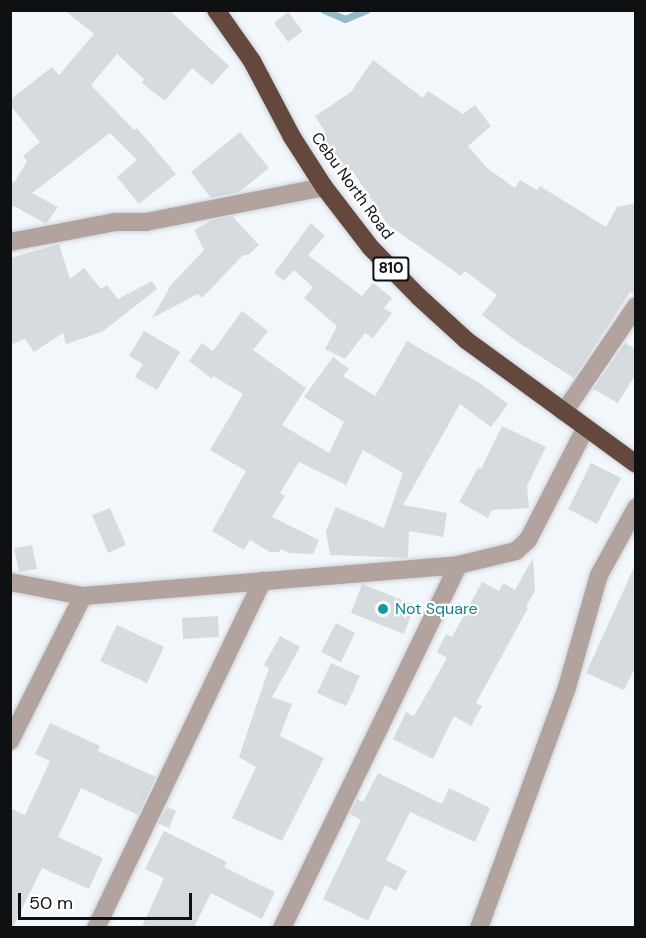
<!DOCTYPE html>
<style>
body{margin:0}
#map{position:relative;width:646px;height:938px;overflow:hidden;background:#f2f7fc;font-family:"DM Sans",sans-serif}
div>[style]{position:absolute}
.stream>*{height:7px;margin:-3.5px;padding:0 3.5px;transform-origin:3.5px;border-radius:3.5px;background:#96bbc7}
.building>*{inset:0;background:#d6dbe0}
.roads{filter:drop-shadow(0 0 2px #ced2d7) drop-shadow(0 0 2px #ced2d7)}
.minor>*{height:18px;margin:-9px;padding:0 9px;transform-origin:9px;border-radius:9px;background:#b2a39e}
.highway>*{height:18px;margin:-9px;padding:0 9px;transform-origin:9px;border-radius:9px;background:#64473d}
.dots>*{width:16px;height:16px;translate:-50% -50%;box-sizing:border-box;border:3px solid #fff;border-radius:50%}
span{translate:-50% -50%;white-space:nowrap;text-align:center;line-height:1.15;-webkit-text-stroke:4.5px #fff;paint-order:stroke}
.shield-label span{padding:2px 4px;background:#fff;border:2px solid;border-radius:4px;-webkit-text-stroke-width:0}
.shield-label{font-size:15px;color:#0e1012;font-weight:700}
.street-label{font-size:16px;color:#0e1012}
.culture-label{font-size:16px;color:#0d838f}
.left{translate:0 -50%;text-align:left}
.frame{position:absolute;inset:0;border:12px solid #0e1012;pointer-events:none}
.scale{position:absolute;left:18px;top:893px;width:174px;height:27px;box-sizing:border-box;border:3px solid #0e1012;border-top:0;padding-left:8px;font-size:18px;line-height:21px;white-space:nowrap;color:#0e1012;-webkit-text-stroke:4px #fff;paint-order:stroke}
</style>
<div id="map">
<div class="stream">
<div style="left:324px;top:10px;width:23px;rotate:23deg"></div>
<div style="left:345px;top:19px;width:23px;rotate:-23deg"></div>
</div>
<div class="building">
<div style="clip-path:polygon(64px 10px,169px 10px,229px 66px,212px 85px,192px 68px,165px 101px,142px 83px,144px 79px,117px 54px,91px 85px,134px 130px,137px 128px,143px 135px,176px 174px,139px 204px,117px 177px,137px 160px,110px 133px,32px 193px,58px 207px,46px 224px,14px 206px,10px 209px,10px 181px,14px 183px,27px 161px,23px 156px,40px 142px,10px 105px,10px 100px,52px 67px,59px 75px,94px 34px)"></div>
<div style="clip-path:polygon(288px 12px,303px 31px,288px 42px,274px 23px)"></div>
<div style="clip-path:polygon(373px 60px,423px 98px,428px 91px,463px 114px,475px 105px,491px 126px,468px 146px,487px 168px,515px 188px,520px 180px,537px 190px,540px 186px,606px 227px,617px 207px,636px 203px,636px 295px,630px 292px,574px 378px,519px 343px,482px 315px,497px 295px,465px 271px,461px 276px,388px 225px,352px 170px,346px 174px,318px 136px,325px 132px,315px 116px,351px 92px)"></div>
<div style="clip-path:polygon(240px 132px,269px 168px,239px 192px,211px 198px,191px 172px)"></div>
<div style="clip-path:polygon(232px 216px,259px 245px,248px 255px,243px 255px,202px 298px,198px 294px,152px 318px,171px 285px,204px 250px,194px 230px,212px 220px)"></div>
<div style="clip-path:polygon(311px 223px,325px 236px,308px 255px,362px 296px,373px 283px,392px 298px,384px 308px,392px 313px,373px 338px,365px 333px,345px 359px,325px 349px,337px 326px,304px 298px,313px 287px,294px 270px,284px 281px,274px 273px)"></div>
<div style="clip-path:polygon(59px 244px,70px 279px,84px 268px,101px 289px,107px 285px,118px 299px,152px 281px,157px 289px,102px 332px,66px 344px,63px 333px,34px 352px,25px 339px,10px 345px,10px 258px)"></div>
<div style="clip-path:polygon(242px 311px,268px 331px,253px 350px,306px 388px,282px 425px,329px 453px,344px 422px,304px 397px,333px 357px,349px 369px,343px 376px,375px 396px,407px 341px,481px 384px,508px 404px,491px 427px,460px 404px,403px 505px,447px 513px,443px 537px,409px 531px,408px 558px,330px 555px,326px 531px,336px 507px,384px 528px,403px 473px,363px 450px,346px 485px,299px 462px,280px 493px,285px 496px,272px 517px,319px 540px,313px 554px,290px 553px,281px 549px,279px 552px,270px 552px,250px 540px,244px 550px,212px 531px,246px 471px,210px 450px,243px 394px,213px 376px,212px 379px,189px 361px,202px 343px,213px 351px)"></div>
<div style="clip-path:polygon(144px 331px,180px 352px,157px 390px,135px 377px,143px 364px,129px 356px)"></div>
<div style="clip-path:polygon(625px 343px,636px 349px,636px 374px,618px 403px,593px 389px)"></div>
<div style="clip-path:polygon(502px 426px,546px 447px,527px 486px,529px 508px,492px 510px,488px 518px,459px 502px,478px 468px,481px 469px)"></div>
<div style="clip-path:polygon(591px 463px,621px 478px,597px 524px,568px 509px)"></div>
<div style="clip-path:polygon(110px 508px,126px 545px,108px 553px,92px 515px)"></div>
<div style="clip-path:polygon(32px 545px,37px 569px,19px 572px,14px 548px)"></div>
<div style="clip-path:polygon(533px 558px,535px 591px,526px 607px,528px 608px,476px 703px,482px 706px,471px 726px,454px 716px,433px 759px,393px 739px,406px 712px,414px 716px,447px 658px,437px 652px,446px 634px,452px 637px,482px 582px,499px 591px,503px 583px,515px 590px)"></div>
<div style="clip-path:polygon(636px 563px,636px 666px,624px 690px,586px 673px)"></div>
<div style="clip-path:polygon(362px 584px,415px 605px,404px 634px,351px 613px)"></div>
<div style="clip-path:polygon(218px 616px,219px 637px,183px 639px,182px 618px)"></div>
<div style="clip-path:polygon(336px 623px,355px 633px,341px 662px,321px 652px)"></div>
<div style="clip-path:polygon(117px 625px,164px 647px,147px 683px,100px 661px)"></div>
<div style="clip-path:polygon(280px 636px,300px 647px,272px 697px,292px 704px,280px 736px,324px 758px,282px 841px,232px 818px,256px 767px,239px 757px,269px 668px,264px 665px)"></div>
<div style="clip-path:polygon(331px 663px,360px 676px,346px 706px,317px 693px)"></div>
<div style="clip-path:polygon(50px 723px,100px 746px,98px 751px,156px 777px,138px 815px,81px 788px,58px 837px,103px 858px,89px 889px,42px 868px,13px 927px,10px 927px,10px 808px,25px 815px,50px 761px,35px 754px)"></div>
<div style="clip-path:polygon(378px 773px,442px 804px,449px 788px,490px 808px,475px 842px,410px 812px,386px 860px,407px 871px,396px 891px,385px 885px,368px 921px,323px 899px,361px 820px,350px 814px,357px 799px,363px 802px)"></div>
<div style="clip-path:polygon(167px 807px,176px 811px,169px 828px,158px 823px)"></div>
<div style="clip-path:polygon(164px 831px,227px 862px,224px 867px,275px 892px,262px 919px,211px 893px,194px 927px,142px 927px,164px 878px,145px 869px)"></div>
</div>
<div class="roads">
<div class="minor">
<div style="left:10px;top:242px;width:108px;rotate:-10.7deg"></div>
<div style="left:116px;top:222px;width:30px"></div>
<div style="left:146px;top:222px;width:181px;rotate:-11.1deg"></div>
<div style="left:564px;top:412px;width:128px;rotate:-55.8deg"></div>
<div style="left:10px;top:582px;width:74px;rotate:10.9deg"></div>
<div style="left:83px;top:596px;width:376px;rotate:-4.7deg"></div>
<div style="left:458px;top:565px;width:60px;rotate:-13.6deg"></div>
<div style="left:516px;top:551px;width:16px;rotate:-43deg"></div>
<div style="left:528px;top:540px;width:125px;rotate:-62.8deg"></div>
<div style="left:10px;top:741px;width:162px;rotate:-63.3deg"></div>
<div style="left:96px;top:928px;width:385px;rotate:-64.4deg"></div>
<div style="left:282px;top:928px;width:403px;rotate:-64.1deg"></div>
<div style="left:479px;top:928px;width:257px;rotate:-69.9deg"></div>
<div style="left:567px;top:687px;width:116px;rotate:-74.1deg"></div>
<div style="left:599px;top:575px;width:77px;rotate:-61.1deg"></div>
</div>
<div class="highway">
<div style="left:216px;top:10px;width:62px;rotate:54.8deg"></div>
<div style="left:252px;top:61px;width:86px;rotate:62.2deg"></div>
<div style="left:292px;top:137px;width:59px;rotate:57.4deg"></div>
<div style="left:324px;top:187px;width:77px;rotate:52.4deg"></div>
<div style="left:371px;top:248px;width:69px;rotate:45.6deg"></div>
<div style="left:419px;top:297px;width:64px;rotate:42.5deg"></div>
<div style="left:466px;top:340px;width:210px;rotate:36.1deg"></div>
</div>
</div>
<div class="dots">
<div style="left:383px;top:609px;background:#0f9aa8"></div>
</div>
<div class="shield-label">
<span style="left:391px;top:269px">810</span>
</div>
<div class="street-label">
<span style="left:352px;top:186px;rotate:54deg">Cebu North Road</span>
</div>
<div class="culture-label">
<span class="left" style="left:395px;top:609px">Not Square</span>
</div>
<div class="frame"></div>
<div class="scale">50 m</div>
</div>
